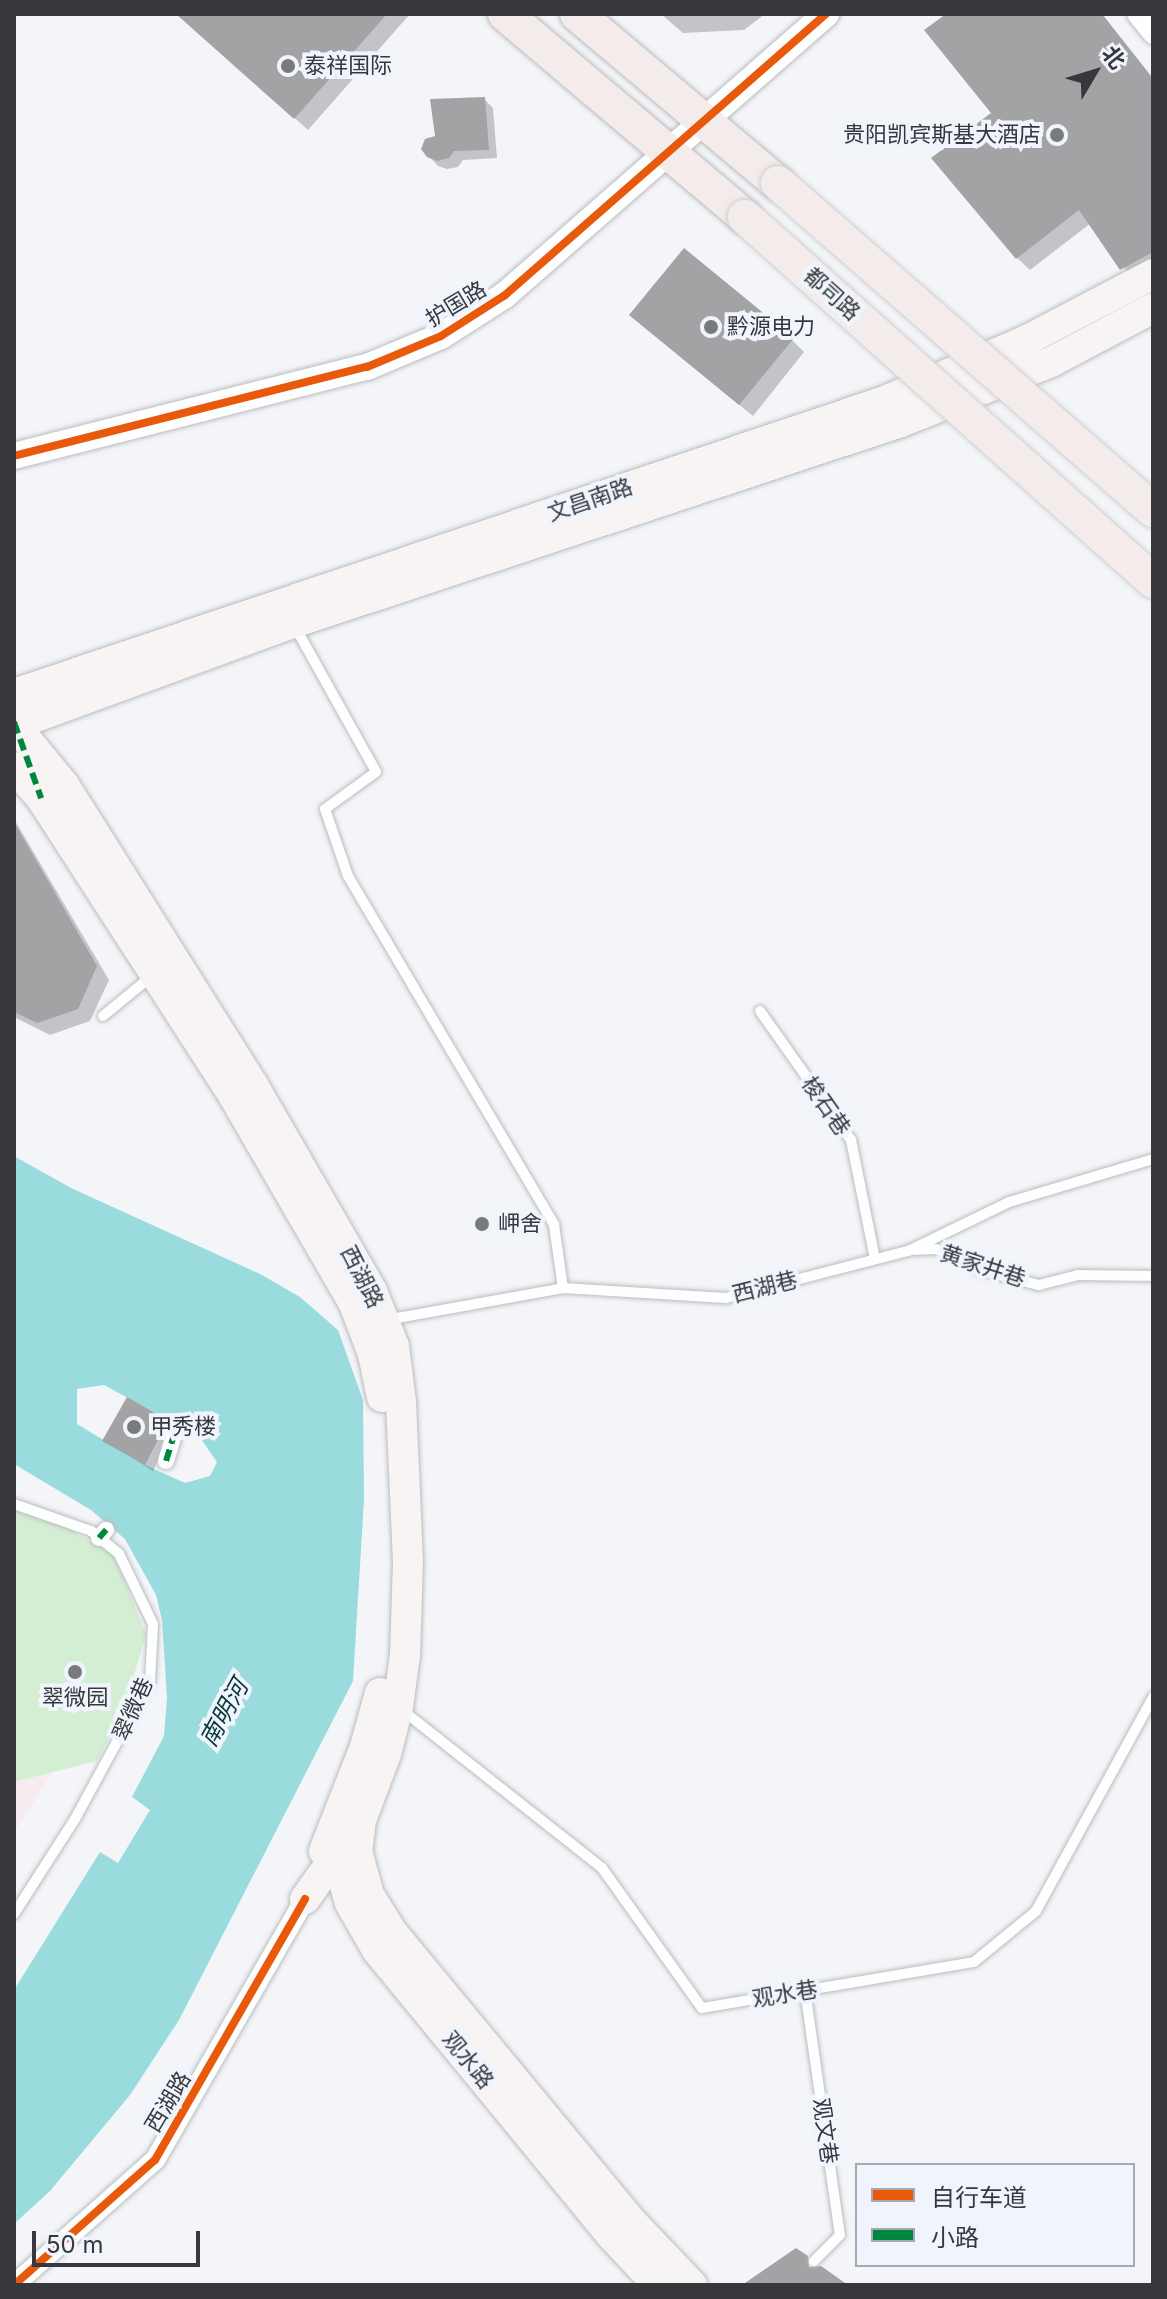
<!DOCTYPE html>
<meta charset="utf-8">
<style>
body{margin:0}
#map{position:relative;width:1167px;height:2299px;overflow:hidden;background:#f3f5f9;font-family:Inter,"Noto Sans SC",sans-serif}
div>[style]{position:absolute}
.education>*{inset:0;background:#f7ebf2}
.green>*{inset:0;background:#d4eed4}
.water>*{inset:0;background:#9adbdd}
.shadow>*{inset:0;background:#0003}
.building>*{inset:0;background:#a3a2a4}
.roads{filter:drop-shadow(0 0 2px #bbbcbf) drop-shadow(0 0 2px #bbbcbf)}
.service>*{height:10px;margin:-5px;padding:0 5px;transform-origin:5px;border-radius:5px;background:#fdfefe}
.pedestrian>*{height:16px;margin:-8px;padding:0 8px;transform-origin:8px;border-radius:8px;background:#fdfefe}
.minor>*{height:20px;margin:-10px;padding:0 10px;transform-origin:10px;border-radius:10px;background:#fdfefe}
.tertiary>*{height:26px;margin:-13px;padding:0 13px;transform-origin:13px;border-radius:13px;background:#fdfefe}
.secondary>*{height:30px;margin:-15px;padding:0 15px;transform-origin:15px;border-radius:15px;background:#f8f4f4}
.primary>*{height:34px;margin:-17px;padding:0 17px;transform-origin:17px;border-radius:17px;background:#f3ecea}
.bridges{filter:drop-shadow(0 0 2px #cfcfd2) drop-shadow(0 0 2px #cfcfd2)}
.primary-bridge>*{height:34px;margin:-17px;padding:0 17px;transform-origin:17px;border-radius:17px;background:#f3ecea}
.quiet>*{height:6px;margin-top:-3px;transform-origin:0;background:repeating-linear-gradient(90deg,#00873e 0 12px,transparent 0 18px)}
.cycleway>*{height:8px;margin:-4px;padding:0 4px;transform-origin:4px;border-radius:4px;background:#e8590c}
.dots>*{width:22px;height:22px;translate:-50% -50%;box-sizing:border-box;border:4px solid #f0f4fc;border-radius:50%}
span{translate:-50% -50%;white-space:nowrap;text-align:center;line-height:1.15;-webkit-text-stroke:8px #f0f4fc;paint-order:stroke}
.poi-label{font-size:22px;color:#36383b}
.left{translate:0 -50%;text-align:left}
.right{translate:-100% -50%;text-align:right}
.street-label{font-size:22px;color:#36383b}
.water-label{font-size:24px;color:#0a3838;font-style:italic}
.frame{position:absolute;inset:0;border:16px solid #36383b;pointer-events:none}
.legend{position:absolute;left:855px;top:2163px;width:280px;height:104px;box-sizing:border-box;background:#f0f4fc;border:2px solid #a6a9af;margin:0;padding:10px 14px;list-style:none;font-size:24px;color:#36383b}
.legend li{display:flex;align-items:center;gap:16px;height:40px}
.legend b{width:40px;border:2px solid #a6a9af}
.north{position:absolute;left:1055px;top:32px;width:80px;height:80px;-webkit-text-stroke:6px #f0f4fc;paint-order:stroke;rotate:52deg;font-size:22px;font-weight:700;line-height:32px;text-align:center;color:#36383b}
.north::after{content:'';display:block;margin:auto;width:28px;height:36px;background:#36383b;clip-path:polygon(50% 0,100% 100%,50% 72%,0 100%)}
.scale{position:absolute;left:32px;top:2231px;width:168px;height:36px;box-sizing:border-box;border:4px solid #36383b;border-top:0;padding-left:10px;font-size:24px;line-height:28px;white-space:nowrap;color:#36383b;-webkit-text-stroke:6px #f0f4fc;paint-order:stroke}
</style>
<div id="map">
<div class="education">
<div style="clip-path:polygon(53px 1772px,14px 1832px,14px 1782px)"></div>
</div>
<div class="green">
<div style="clip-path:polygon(14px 1509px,62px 1525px,114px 1555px,146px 1634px,124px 1710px,97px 1761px,14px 1782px)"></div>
</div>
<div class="water">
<div style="clip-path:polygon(evenodd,14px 1156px,71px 1188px,260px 1274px,300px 1297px,338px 1330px,363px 1400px,364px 1500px,353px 1681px,179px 2020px,130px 2095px,50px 2191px,14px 2224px,14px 1990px,100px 1852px,118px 1863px,150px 1810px,132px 1797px,164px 1736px,167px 1698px,162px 1620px,156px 1595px,125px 1539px,91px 1510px,14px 1464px,14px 1156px,104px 1385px,199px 1436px,217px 1462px,210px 1476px,185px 1483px,145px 1465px,77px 1424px,77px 1389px,104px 1385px)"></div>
</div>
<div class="shadow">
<div style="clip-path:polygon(178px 14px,410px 14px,308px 130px)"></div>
<div style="clip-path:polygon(661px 14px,765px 14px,744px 30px,683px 33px)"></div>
<div style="clip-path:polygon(950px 14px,1102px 14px,1153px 78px,1153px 271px,1134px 281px,1091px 223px,1030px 270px,1017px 258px,994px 113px)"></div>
<div style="clip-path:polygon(484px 99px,493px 108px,497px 158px,463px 160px,458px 167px,447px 169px,438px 166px,429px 156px,437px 137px)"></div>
<div style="clip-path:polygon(644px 327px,792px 340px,804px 352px,753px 416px)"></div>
<div style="clip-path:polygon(14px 819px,109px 980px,90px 1021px,50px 1035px,14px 1017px)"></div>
<div style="clip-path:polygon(166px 1421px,174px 1429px,153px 1471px,105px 1440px)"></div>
</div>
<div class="building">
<div style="clip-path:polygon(176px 14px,387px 14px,294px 119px)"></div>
<div style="clip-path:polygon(946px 14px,1102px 14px,1153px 79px,1153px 252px,1120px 270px,1079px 210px,1016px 259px,931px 158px,991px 113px,924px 30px)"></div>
<div style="clip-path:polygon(485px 97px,489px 150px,454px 151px,449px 158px,437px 161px,427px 157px,421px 149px,425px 139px,435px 136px,430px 99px)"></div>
<div style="clip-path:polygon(684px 248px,794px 338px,739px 405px,629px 315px)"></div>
<div style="clip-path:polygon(14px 822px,97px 966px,78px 1009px,37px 1023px,14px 1012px)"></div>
<div style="clip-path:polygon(127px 1397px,168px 1420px,145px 1465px,102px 1441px)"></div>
<div style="clip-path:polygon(796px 2248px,808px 2256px,809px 2267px,821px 2266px,848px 2285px,742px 2285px)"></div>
</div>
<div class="roads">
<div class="service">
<div style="left:294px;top:625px;width:168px;rotate:60.8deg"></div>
<div style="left:376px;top:772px;width:63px;rotate:144deg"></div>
<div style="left:325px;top:809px;width:71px;rotate:71.1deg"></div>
<div style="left:348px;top:876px;width:405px;rotate:59.4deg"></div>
<div style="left:554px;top:1225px;width:64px;rotate:81.9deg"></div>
<div style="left:760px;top:1011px;width:158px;rotate:54.8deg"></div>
<div style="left:851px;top:1140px;width:121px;rotate:78.6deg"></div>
<div style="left:103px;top:1016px;width:65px;rotate:-39.4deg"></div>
<div style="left:915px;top:1250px;width:21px;rotate:-3deg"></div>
<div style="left:936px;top:1249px;width:49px;rotate:25.5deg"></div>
<div style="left:980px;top:1270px;width:61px;rotate:14.3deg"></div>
<div style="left:1039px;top:1285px;width:40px;rotate:-14.4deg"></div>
<div style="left:1078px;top:1275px;width:75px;rotate:0.8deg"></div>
<div style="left:386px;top:1320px;width:180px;rotate:-10.2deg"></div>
<div style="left:563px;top:1288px;width:163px;rotate:3.5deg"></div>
<div style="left:726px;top:1298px;width:188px;rotate:-14.5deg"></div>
<div style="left:908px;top:1251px;width:112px;rotate:-25.9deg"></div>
<div style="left:1009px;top:1202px;width:150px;rotate:-16.6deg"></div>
<div style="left:14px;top:1504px;width:82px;rotate:19.3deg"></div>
<div style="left:91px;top:1531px;width:36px;rotate:39deg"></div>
<div style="left:119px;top:1554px;width:78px;rotate:64.1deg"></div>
<div style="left:153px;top:1624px;width:57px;rotate:93deg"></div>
<div style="left:150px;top:1681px;width:157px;rotate:118.5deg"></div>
<div style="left:75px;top:1819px;width:113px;rotate:122.7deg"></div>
<div style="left:402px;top:1710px;width:255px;rotate:38.3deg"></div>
<div style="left:602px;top:1868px;width:172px;rotate:54.5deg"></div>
<div style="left:702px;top:2008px;width:276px;rotate:-9.6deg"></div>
<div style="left:974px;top:1962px;width:80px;rotate:-39.4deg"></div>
<div style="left:1036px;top:1911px;width:244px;rotate:-61.3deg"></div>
<div style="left:805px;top:1990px;width:247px;rotate:81.9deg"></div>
<div style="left:840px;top:2235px;width:37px;rotate:135deg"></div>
</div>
<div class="pedestrian">
<div style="left:166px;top:1461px;width:38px;rotate:-73deg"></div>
<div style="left:99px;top:1538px;width:11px;rotate:-49deg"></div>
</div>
<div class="minor">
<div style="left:1137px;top:14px;width:26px;rotate:51deg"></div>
<div style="left:14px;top:2285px;width:188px;rotate:-41.6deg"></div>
<div style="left:155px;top:2160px;width:301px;rotate:-60.1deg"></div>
</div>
<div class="tertiary">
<div style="left:14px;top:456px;width:364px;rotate:-14.2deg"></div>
<div style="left:367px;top:367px;width:80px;rotate:-22.7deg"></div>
<div style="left:441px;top:336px;width:76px;rotate:-32.6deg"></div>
<div style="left:505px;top:295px;width:427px;rotate:-41.2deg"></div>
</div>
<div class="secondary">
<div style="left:14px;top:694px;width:919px;rotate:-18.59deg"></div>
<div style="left:885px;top:401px;width:155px;rotate:-23.2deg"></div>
<div style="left:1027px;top:340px;width:142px;rotate:-27.6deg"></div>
<div style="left:14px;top:724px;width:79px;rotate:50.7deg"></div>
<div style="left:64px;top:785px;width:355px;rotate:57.8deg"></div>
<div style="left:253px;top:1085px;width:238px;rotate:60deg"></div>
<div style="left:372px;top:1291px;width:59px;rotate:68.2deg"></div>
<div style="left:394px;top:1346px;width:56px;rotate:82.9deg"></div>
<div style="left:401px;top:1402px;width:159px;rotate:87.5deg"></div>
<div style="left:408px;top:1561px;width:94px;rotate:91.8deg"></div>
<div style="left:405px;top:1655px;width:52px;rotate:97.7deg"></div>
<div style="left:398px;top:1707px;width:49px;rotate:104.3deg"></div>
<div style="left:386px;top:1754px;width:71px;rotate:110.7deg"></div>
<div style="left:361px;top:1820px;width:97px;rotate:125.3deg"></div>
<div style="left:14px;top:725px;width:297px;rotate:-20.1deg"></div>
<div style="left:293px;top:623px;width:640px;rotate:-18.29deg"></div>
<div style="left:901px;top:422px;width:162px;rotate:-21.8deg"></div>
<div style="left:1051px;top:362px;width:115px;rotate:-27.9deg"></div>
<div style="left:14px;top:767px;width:41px;rotate:48.9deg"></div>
<div style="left:41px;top:798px;width:354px;rotate:57.1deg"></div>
<div style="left:233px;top:1095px;width:241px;rotate:59.9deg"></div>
<div style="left:354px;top:1304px;width:53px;rotate:69.2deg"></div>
<div style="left:373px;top:1354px;width:44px;rotate:78.2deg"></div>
<div style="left:361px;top:1820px;width:31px;rotate:97deg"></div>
<div style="left:357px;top:1851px;width:46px;rotate:74.7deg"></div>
<div style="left:369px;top:1895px;width:44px;rotate:58.1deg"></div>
<div style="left:392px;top:1932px;width:374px;rotate:50.4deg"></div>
<div style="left:630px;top:2220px;width:90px;rotate:46.4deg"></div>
<div style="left:337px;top:1841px;width:11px;rotate:100deg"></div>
<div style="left:335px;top:1852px;width:53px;rotate:73.6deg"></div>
<div style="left:350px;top:1903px;width:54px;rotate:60.1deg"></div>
<div style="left:377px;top:1950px;width:367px;rotate:50.6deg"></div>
<div style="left:610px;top:2234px;width:70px;rotate:46.7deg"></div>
<div style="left:324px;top:1851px;width:112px;rotate:-68.5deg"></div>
<div style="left:365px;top:1747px;width:56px;rotate:-74.5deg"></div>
</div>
<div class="primary">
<div style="left:505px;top:14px;width:314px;rotate:40.2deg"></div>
<div style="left:577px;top:14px;width:263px;rotate:40.1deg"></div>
</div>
</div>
<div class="bridges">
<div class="primary-bridge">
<div style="left:778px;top:183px;width:498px;rotate:41.1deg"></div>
<div style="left:745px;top:217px;width:547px;rotate:41.74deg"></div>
</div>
</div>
<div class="quiet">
<div style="left:14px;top:722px;width:81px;rotate:70.4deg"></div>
<div style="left:166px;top:1461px;width:38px;rotate:-73deg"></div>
<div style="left:99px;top:1538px;width:11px;rotate:-49deg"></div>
</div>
<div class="cycleway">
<div style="left:14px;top:456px;width:364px;rotate:-14.2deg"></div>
<div style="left:367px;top:367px;width:80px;rotate:-22.7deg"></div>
<div style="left:441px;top:336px;width:76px;rotate:-32.6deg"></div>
<div style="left:505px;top:295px;width:427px;rotate:-41.2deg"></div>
<div style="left:14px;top:2285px;width:188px;rotate:-41.6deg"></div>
<div style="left:155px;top:2160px;width:301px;rotate:-60.1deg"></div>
</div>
<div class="dots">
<div style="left:288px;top:66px;background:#787a7e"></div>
<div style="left:1057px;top:135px;background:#787a7e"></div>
<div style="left:711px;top:327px;background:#787a7e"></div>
<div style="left:482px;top:1224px;background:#787a7e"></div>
<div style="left:134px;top:1427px;background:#787a7e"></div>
<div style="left:75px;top:1672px;background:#787a7e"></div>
</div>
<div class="poi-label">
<span class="left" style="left:304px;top:66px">泰祥国际</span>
<span class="right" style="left:1041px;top:135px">贵阳凯宾斯基大酒店</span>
<span class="left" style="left:727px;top:327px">黔源电力</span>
<span class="left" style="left:498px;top:1224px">岬舍</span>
<span class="left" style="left:150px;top:1427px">甲秀楼</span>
<span style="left:75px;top:1698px">翠微园</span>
</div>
<div class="street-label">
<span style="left:832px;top:294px;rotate:42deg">都司路</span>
<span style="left:456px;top:304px;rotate:-31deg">护国路</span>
<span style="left:590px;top:500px;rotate:-19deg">文昌南路</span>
<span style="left:826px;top:1106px;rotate:55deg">梭石巷</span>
<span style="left:983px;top:1266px;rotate:18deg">黄家井巷</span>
<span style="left:362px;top:1277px;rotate:63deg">西湖路</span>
<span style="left:765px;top:1287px;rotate:-14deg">西湖巷</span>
<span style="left:133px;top:1709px;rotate:-66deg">翠微巷</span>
<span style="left:785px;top:1994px;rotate:-9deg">观水巷</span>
<span style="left:468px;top:2060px;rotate:51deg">观水路</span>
<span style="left:168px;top:2102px;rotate:-59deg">西湖路</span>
<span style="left:825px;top:2131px;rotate:82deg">观文巷</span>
</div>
<div class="water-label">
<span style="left:224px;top:1713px;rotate:-61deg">南明河</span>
</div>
<div class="frame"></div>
<ul class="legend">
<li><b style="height:10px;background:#e8590c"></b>自行车道</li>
<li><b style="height:10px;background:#00873e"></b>小路</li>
</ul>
<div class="north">北</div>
<div class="scale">50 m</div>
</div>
